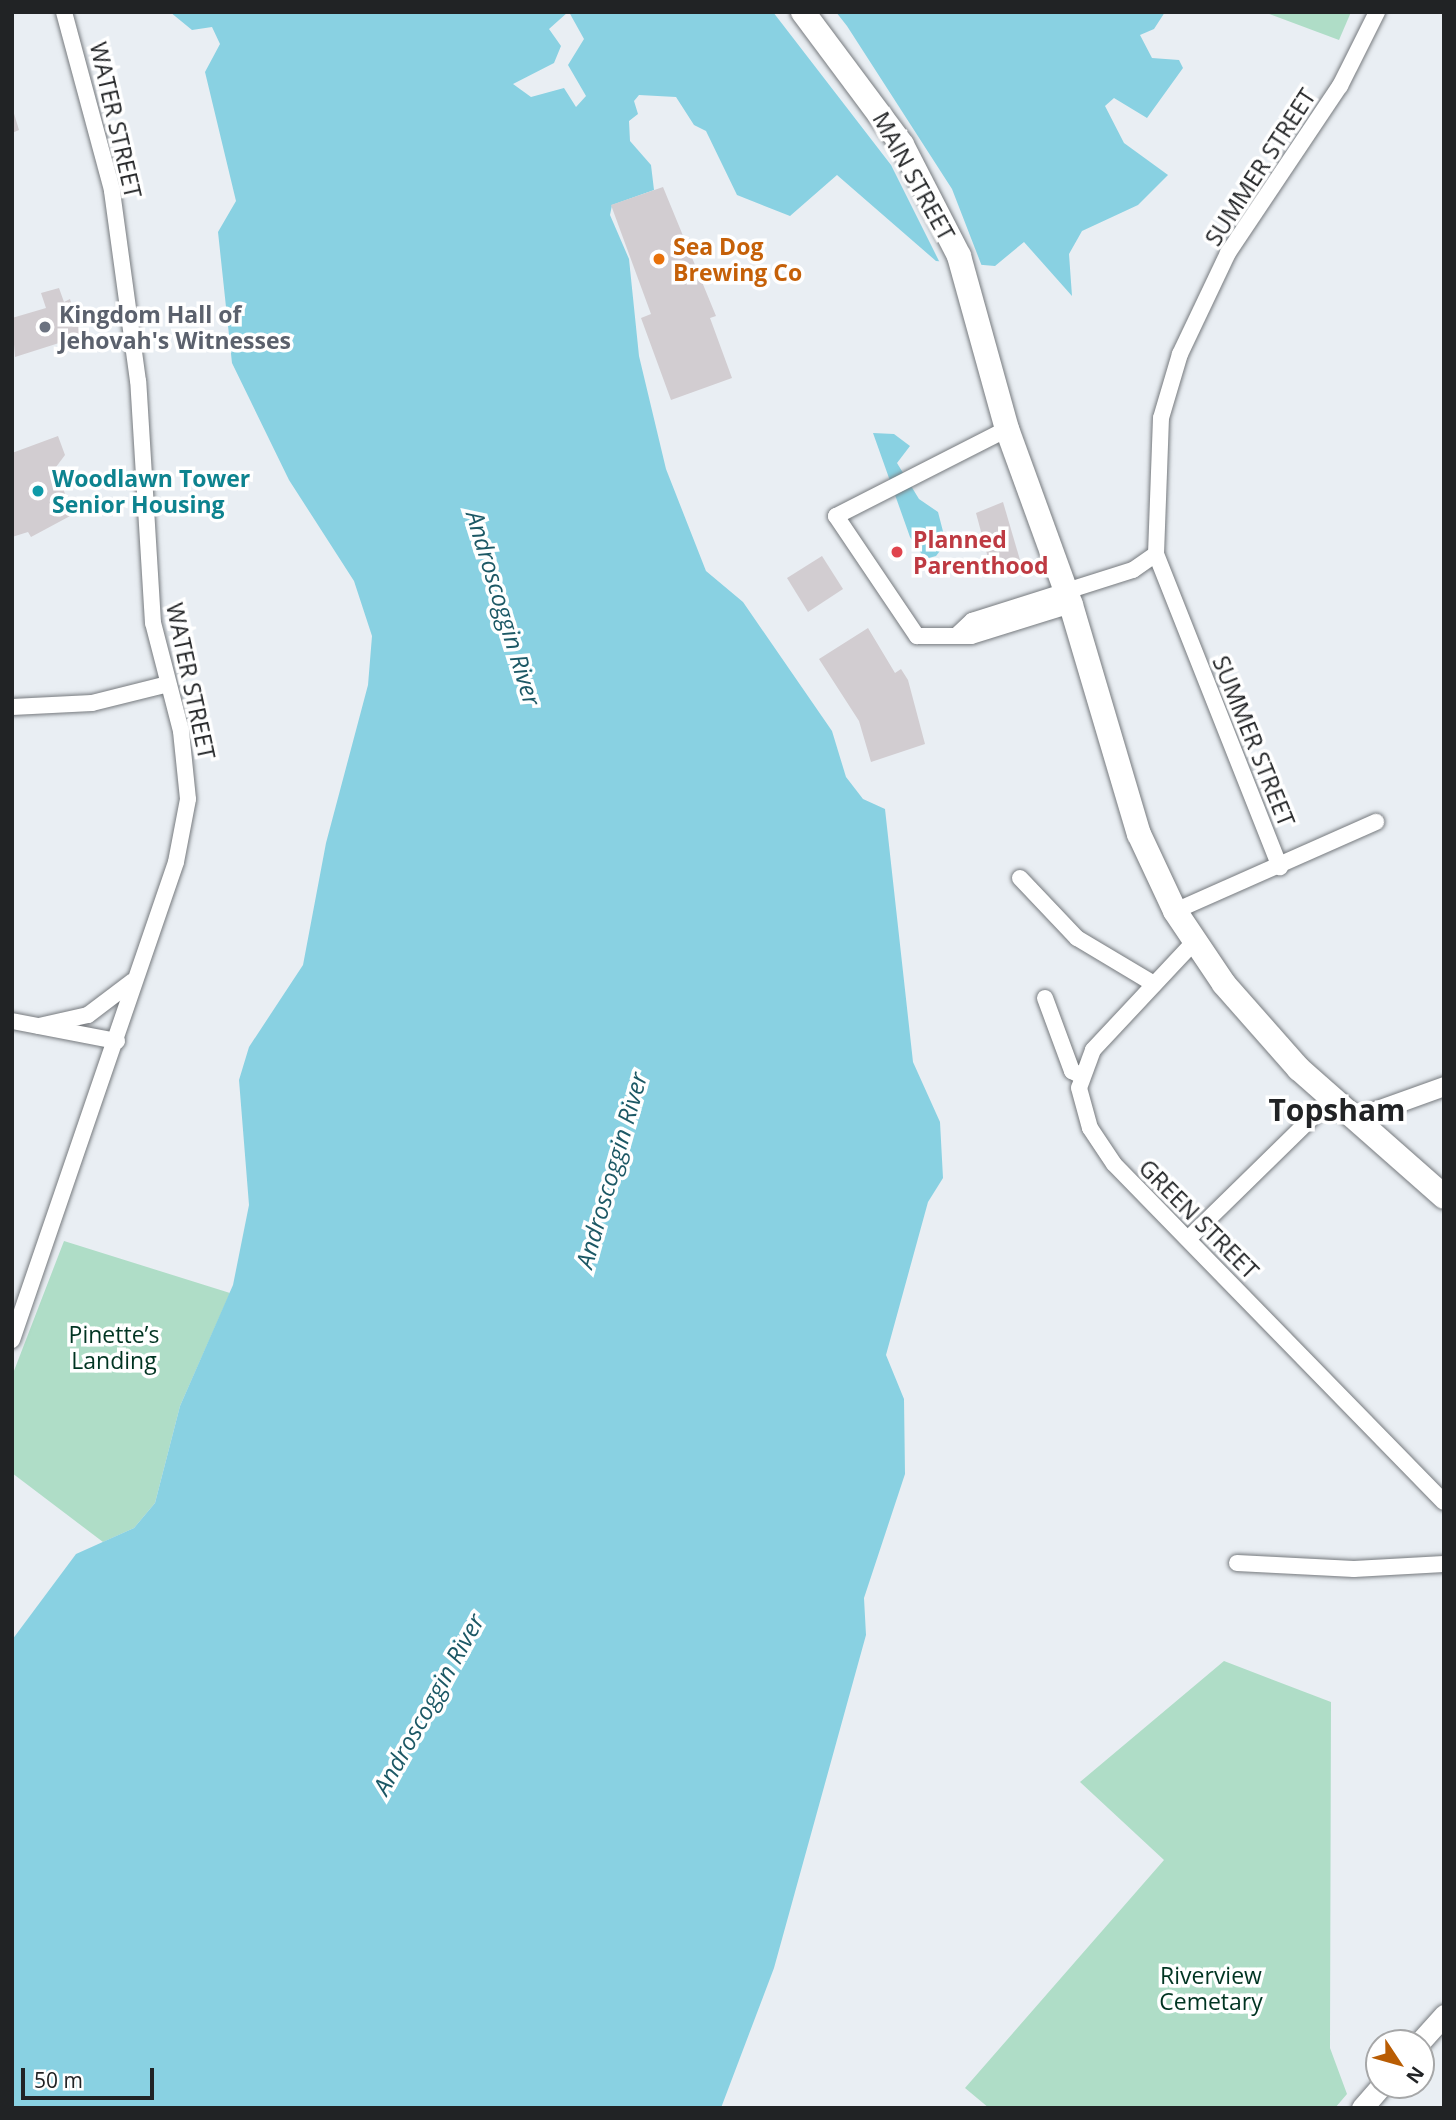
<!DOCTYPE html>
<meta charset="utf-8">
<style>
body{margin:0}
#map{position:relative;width:1456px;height:2120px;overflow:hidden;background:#e9eef3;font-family:"Open Sans",sans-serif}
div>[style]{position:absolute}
.green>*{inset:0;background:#afddc7}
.water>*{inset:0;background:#89d1e2}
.pier>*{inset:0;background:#e9eef3}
.building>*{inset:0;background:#d2cdd1}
.roads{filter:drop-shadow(0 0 2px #767a7e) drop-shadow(0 0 2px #767a7e)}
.minor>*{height:16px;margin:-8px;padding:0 8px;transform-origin:8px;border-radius:8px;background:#fff}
.tertiary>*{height:19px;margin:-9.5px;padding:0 9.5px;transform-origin:9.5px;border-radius:9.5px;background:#fff}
.secondary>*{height:21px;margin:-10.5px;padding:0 10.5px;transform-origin:10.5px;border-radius:10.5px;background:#fff}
.primary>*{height:24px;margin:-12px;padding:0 12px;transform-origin:12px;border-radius:12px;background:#fff}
.dots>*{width:19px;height:19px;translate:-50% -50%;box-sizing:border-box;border:4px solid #fff;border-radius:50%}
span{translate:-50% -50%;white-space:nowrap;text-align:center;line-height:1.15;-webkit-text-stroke:7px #fff;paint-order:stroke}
.street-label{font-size:23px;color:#212325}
.food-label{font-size:23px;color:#c56008;font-weight:700}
.left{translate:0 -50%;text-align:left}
.worship-label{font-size:23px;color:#5b616d;font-weight:700}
.culture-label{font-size:23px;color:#0d838f;font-weight:700}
.health-label{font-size:23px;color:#be3a42;font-weight:700}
.park-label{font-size:23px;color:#003422}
.water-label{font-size:24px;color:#1c5865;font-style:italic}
.district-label{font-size:30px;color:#212325;font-weight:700}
.frame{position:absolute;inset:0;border:14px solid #212325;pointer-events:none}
.north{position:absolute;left:1365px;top:2029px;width:70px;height:70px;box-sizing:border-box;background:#fff;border:2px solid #a6a7a8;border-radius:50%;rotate:126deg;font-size:19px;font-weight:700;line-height:28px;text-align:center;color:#212325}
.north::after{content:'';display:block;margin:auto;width:24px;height:32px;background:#b95d04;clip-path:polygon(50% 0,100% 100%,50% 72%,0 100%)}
.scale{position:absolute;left:21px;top:2068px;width:133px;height:32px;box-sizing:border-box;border:4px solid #212325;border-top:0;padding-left:9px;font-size:21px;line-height:24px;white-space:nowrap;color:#212325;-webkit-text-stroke:5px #fff;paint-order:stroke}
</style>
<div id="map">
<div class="green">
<div style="clip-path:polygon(1264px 12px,1351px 12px,1339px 40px)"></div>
<div style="clip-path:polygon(64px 1241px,230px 1293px,180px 1406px,155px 1503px,134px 1528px,103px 1542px,12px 1473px,12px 1376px)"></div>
<div style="clip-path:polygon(1224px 1661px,1331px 1702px,1330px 2048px,1347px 2094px,1335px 2108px,989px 2108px,965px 2088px,1164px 1860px,1080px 1782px)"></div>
</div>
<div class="water">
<div style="clip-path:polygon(170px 12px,568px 12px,549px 29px,561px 46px,554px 63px,513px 84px,531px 97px,564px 88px,576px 107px,586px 96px,568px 65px,584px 39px,569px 12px,1165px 12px,1154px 29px,1140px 35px,1152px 58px,1179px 60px,1183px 68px,1147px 118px,1114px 98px,1105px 106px,1124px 143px,1168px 175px,1138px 205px,1082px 231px,1069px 254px,1072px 296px,1024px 242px,995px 266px,936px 261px,837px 175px,790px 216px,737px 195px,706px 131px,694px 125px,676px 97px,639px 95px,634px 101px,638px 114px,629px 121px,630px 141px,651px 165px,654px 190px,612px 205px,610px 215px,629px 259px,639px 356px,666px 469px,706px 571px,743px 602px,832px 731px,846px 777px,863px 799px,885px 809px,913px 1062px,940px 1122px,943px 1178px,928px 1202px,886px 1355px,904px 1399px,905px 1474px,864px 1598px,866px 1635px,774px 1968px,721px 2108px,12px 2108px,12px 1640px,76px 1554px,134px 1528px,155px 1503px,180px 1406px,233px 1285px,249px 1205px,239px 1080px,249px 1047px,303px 965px,326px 843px,368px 685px,372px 636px,354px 581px,289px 480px,232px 363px,218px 232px,236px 201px,205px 72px,220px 44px,212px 27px,192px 30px)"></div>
<div style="clip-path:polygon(873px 433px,894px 434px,910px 446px,897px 463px,919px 499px,938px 512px,946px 543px,936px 556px,925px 559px,910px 537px)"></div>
</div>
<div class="pier">
<div style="clip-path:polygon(773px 12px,836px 12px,847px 26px,952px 189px,983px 269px,941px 265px,891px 165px)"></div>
</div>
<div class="building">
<div style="clip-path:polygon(12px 107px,19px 130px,12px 133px)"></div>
<div style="clip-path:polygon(663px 187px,716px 316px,710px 318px,732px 378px,671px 400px,641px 318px,651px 314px,611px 205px)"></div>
<div style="clip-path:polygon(59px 288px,64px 302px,70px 299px,81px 336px,15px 357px,12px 318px,46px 308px,41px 293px)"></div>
<div style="clip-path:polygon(58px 436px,65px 455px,56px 467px,72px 515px,31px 537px,28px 532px,12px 537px,12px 453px)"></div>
<div style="clip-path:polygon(1003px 502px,1020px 560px,991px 569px,976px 513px)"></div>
<div style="clip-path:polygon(822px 556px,843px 589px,808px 612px,787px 578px)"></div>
<div style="clip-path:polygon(868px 628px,895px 673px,901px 669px,908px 680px,925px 744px,871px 762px,859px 721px,819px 659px)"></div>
</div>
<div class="roads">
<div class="minor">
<div style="left:1007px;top:429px;width:192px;rotate:153deg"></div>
<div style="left:836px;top:516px;width:145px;rotate:56deg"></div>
<div style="left:917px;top:636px;width:54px"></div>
<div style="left:971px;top:636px;width:105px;rotate:-17.2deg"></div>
<div style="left:1156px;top:554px;width:337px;rotate:68.4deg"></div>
<div style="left:957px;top:635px;width:21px;rotate:-43deg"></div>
<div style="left:972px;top:621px;width:169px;rotate:-17.6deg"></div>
<div style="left:1133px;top:570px;width:28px;rotate:-35deg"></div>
<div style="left:1156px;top:554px;width:136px;rotate:-87.9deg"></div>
<div style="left:1161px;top:418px;width:67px;rotate:-73.5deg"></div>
<div style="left:1180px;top:354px;width:112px;rotate:-64.6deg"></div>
<div style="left:1228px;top:253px;width:201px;rotate:-56.2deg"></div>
<div style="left:1340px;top:86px;width:83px;rotate:-63.4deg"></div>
<div style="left:12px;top:707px;width:80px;rotate:-2.9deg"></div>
<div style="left:92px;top:703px;width:78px;rotate:-14deg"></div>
<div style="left:1020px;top:878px;width:83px;rotate:46.5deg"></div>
<div style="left:1077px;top:938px;width:90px;rotate:30.9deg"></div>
<div style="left:1175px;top:911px;width:220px;rotate:-23.9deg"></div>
<div style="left:1194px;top:942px;width:148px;rotate:133.1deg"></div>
<div style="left:1093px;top:1050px;width:40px;rotate:110.2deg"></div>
<div style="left:1079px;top:1088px;width:41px;rotate:74.6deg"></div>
<div style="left:1090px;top:1128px;width:43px;rotate:56.3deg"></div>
<div style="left:1114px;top:1164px;width:472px;rotate:45.7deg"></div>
<div style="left:1045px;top:998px;width:78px;rotate:69.7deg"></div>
<div style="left:1072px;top:1071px;width:9px;rotate:27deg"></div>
<div style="left:12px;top:1021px;width:107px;rotate:10.8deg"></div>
<div style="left:39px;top:1026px;width:50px;rotate:-12.7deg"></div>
<div style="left:88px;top:1015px;width:56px;rotate:-37.1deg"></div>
<div style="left:1188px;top:1239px;width:202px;rotate:-44.4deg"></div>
<div style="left:12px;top:1340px;width:505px;rotate:-71.06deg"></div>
<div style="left:176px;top:862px;width:64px;rotate:-79.2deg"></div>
<div style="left:188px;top:799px;width:68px;rotate:-95.9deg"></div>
<div style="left:181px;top:731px;width:112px;rotate:-104.5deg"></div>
<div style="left:153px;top:623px;width:242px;rotate:-93.5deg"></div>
<div style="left:138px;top:381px;width:193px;rotate:-97.8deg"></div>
<div style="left:112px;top:190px;width:184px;rotate:-105.1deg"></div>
<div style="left:1237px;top:1563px;width:117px;rotate:2.9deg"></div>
<div style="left:1354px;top:1569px;width:90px;rotate:-3.2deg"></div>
</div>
<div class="tertiary">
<div style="left:1355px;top:1118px;width:95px;rotate:-19.8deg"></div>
</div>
<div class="secondary">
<div style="left:1419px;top:2043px;width:38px;rotate:-48deg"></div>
<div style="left:1362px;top:2108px;width:30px;rotate:-49deg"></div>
</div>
<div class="primary">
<div style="left:803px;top:12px;width:166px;rotate:53.3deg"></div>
<div style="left:902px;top:145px;width:125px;rotate:62.8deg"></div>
<div style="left:959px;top:256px;width:180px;rotate:74.5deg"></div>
<div style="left:1007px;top:429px;width:187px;rotate:70deg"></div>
<div style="left:1071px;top:605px;width:239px;rotate:73.5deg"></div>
<div style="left:1139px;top:834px;width:85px;rotate:64.9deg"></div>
<div style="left:1175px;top:911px;width:88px;rotate:56.1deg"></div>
<div style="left:1224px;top:984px;width:113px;rotate:48.6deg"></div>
<div style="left:1299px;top:1069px;width:193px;rotate:41.4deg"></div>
</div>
</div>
<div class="dots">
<div style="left:659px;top:259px;background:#e8710a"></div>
<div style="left:45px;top:327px;background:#6b7280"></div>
<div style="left:38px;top:491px;background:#0f9aa8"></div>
<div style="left:897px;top:552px;background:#e0444e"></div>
</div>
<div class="street-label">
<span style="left:116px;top:120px;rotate:77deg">WATER STREET</span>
<span style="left:1260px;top:167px;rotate:-57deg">SUMMER STREET</span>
<span style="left:914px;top:176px;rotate:61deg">MAIN STREET</span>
<span style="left:191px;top:681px;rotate:78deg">WATER STREET</span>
<span style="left:1254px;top:741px;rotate:68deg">SUMMER STREET</span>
<span style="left:1199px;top:1219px;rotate:45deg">GREEN STREET</span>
</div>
<div class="food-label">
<span class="left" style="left:673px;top:259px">Sea Dog<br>Brewing Co</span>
</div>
<div class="worship-label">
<span class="left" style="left:59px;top:327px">Kingdom Hall of<br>Jehovah's Witnesses</span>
</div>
<div class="culture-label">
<span class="left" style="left:52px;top:491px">Woodlawn Tower<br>Senior Housing</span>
</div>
<div class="health-label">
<span class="left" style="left:913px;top:552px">Planned<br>Parenthood</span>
</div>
<div class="park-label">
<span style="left:114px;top:1347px">Pinette’s<br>Landing</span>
<span style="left:1211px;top:1988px">Riverview<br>Cemetary</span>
</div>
<div class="water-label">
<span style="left:504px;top:608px;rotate:73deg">Androscoggin River</span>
<span style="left:611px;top:1170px;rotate:-74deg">Androscoggin River</span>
<span style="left:428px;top:1704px;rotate:-61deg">Androscoggin River</span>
</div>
<div class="district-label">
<span style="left:1337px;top:1110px">Topsham</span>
</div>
<div class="frame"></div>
<div class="north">N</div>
<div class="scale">50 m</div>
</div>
